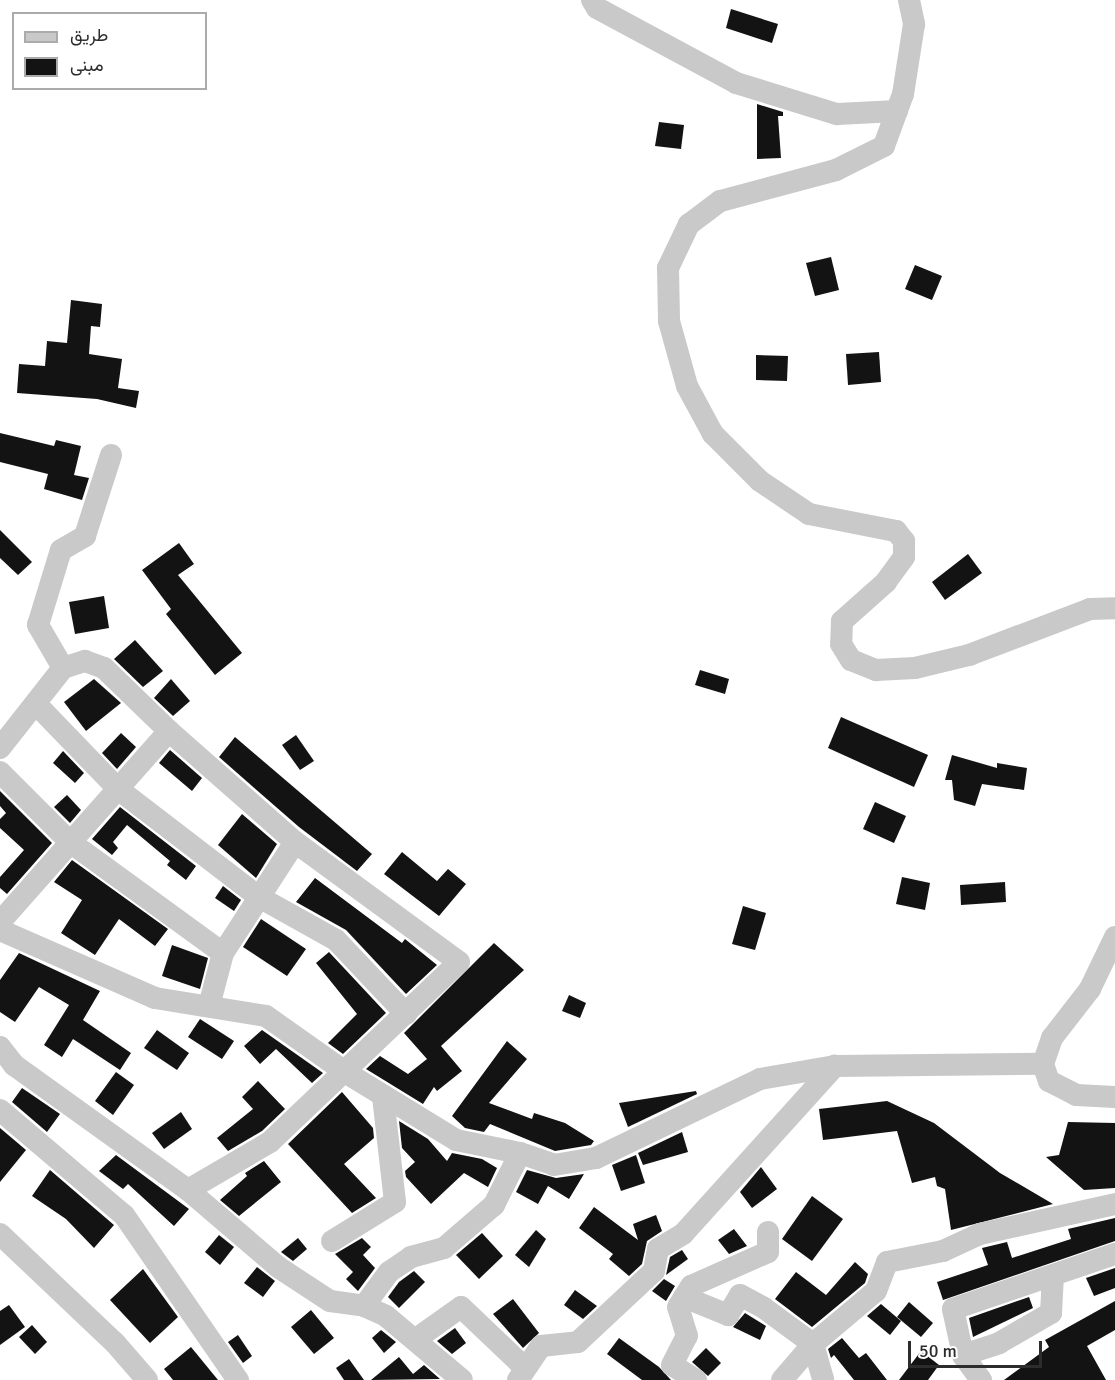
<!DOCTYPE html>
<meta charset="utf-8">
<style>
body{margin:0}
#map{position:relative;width:1115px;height:1380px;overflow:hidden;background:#fff;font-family:Signika,Vazirmatn,sans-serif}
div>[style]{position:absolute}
.building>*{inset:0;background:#131313}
.minor>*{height:22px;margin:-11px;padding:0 11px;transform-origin:11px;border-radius:11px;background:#c9c9c9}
span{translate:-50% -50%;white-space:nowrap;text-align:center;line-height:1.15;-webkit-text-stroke:6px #fff;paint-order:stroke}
.legend{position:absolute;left:12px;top:12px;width:195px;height:78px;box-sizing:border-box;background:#fff;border:2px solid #ababab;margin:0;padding:8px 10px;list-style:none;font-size:18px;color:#2c2c2c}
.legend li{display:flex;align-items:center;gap:12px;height:30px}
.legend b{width:30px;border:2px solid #ababab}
.scale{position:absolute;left:908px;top:1341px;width:134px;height:27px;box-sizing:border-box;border:3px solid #2c2c2c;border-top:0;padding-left:8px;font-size:18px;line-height:21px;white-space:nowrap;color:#2c2c2c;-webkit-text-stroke:4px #fff;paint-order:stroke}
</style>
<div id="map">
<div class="building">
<div style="clip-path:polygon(731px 9px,778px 24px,772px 43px,726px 28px)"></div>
<div style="clip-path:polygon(757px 104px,783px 112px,783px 116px,778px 116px,781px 158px,757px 159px)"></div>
<div style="clip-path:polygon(659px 122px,684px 125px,681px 149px,655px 146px)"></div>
<div style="clip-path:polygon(831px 257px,839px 290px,815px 296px,806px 263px)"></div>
<div style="clip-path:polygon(915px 265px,942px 276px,932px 300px,905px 289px)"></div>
<div style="clip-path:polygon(71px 300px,102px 304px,100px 327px,91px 326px,89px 354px,122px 359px,118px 388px,139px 391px,136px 408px,97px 399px,17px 393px,19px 364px,45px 366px,47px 341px,67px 343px)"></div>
<div style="clip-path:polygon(879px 352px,881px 382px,848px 385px,846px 354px)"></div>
<div style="clip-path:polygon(756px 355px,788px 356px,787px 381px,756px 380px)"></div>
<div style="clip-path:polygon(0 433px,54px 446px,56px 440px,81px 446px,74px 475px,89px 478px,82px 500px,44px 489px,48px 474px,0 462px)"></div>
<div style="clip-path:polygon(0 530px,32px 562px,18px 575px,0 558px)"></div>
<div style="clip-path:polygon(179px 543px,194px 564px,178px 575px,242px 653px,215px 675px,166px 614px,171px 609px,142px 570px)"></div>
<div style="clip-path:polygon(968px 554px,982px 573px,945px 600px,932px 582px)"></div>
<div style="clip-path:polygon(104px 596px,109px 628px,75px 634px,69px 602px)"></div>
<div style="clip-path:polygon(135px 640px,163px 671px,143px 687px,114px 659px)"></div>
<div style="clip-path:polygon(700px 670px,729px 679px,725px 694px,695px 685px)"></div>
<div style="clip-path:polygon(94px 679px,121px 703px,86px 731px,64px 702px)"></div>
<div style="clip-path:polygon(171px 679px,190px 701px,173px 716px,154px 698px)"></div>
<div style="clip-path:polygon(841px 717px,928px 755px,914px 787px,828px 748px)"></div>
<div style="clip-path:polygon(121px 733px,136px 747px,117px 769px,102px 753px)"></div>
<div style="clip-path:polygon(296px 735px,314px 761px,300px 770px,282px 745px)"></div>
<div style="clip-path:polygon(235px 737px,372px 854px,357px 871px,299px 827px,219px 757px)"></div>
<div style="clip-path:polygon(170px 750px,202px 778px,192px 791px,159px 763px)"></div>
<div style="clip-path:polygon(63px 751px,84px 773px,75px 783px,53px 763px)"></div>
<div style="clip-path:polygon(952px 755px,997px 768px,997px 763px,1027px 768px,1024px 790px,982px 784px,975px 806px,954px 800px,952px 780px,945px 780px)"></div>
<div style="clip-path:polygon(0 791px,52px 843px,7px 894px,0 888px,0 877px,24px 850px,0 828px,0 819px,6px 813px,0 806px)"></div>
<div style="clip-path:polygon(67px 795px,81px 810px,70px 823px,54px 807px)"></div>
<div style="clip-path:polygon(875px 802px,906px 816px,894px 843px,863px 829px)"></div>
<div style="clip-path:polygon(120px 807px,196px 866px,186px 880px,167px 865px,170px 861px,127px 825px,113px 842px,118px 848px,112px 855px,92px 839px)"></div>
<div style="clip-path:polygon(242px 814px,277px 844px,256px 878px,218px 845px)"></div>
<div style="clip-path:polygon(402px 852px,437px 881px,448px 869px,466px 884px,439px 916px,384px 874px)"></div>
<div style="clip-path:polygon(72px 860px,168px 929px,155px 946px,119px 919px,95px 955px,61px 933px,82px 900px,54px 882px)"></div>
<div style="clip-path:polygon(902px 877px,930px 883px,925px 910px,896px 904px)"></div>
<div style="clip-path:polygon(315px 878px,402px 943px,405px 939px,437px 965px,406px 994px,346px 930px,296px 902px)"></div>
<div style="clip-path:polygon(1005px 882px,1006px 902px,961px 905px,960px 885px)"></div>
<div style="clip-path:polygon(223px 886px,241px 900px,234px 911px,215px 898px)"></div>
<div style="clip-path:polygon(743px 906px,766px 913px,755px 950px,732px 944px)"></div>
<div style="clip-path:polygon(261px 919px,306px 949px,287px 976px,243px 947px)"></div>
<div style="clip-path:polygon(494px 943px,524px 970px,441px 1046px,462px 1071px,437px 1091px,434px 1087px,423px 1104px,366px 1069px,380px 1056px,408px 1074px,427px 1059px,404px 1033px)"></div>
<div style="clip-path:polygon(172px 945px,208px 958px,200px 989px,162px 976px)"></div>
<div style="clip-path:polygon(329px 952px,386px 1013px,343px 1054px,328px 1043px,357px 1014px,316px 963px)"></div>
<div style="clip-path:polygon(19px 953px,100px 991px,83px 1020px,131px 1053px,120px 1070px,73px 1039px,62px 1057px,44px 1045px,69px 1005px,39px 987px,15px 1022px,0 1012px,0 980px)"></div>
<div style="clip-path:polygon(569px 995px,586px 1003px,580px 1018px,562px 1011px)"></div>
<div style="clip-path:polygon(200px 1019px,234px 1041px,222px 1059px,188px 1037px)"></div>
<div style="clip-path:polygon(157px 1030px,189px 1053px,177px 1070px,144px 1048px)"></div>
<div style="clip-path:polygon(262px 1030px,323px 1073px,312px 1083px,276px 1049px,260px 1064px,244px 1046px)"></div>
<div style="clip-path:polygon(507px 1041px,527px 1059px,489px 1103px,532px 1119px,534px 1113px,565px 1123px,594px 1141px,591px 1145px,555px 1151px,490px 1124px,484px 1132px,465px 1128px,452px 1116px)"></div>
<div style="clip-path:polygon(116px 1072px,134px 1085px,113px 1115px,95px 1101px)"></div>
<div style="clip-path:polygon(258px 1081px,285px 1109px,262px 1131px,228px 1151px,217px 1138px,253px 1109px,242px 1097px)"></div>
<div style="clip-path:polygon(22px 1088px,60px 1114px,47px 1132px,12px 1102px)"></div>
<div style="clip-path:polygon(696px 1091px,697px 1094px,628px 1127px,619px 1103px)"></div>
<div style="clip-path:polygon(342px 1092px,373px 1128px,374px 1138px,344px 1164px,376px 1198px,352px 1213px,288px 1144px)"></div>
<div style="clip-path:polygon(887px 1101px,934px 1123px,1000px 1173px,1053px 1204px,951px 1230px,945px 1189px,937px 1186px,935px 1177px,912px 1183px,897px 1131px,823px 1140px,819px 1109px)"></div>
<div style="clip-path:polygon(181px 1112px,192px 1129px,164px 1149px,152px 1133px)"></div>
<div style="clip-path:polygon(399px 1121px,428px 1139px,447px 1161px,452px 1153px,482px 1159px,497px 1168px,488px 1187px,464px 1173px,431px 1204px,406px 1177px,405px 1171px,415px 1162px,402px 1148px)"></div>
<div style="clip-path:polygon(1068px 1122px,1115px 1123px,1115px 1188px,1084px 1190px,1046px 1157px,1059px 1155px)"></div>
<div style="clip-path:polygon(0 1128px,26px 1150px,0 1182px)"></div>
<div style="clip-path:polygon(682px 1132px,688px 1152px,643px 1165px,638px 1153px)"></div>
<div style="clip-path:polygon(116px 1155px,189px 1209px,174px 1226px,128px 1184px,123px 1189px,99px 1171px)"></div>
<div style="clip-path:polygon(636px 1155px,645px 1183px,621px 1191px,612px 1165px)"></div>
<div style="clip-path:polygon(264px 1161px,281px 1182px,239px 1216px,220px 1200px,247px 1176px,245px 1173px)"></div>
<div style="clip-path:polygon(761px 1167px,777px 1189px,752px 1208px,740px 1192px)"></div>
<div style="clip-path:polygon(50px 1170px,114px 1225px,94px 1248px,66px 1219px,32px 1196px)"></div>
<div style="clip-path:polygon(527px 1170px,556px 1178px,584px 1174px,569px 1199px,548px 1186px,538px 1204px,516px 1192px)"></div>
<div style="clip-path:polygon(812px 1196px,843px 1219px,812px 1261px,782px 1239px)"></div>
<div style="clip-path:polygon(594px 1207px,638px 1240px,633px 1224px,656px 1215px,662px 1231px,647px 1241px,642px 1264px,629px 1276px,609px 1259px,613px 1254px,579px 1228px)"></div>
<div style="clip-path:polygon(1115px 1218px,1115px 1241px,943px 1300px,937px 1282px,988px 1265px,982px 1248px,1007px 1242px,1012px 1258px,1071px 1239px,1068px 1229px)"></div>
<div style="clip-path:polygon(734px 1229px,747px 1246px,729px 1254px,718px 1240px)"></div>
<div style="clip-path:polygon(536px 1230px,546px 1239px,529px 1267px,515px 1255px)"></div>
<div style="clip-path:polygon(482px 1233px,503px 1256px,479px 1279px,456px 1255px)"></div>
<div style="clip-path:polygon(219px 1235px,234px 1247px,220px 1265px,205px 1252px)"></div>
<div style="clip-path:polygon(298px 1238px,307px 1249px,293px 1261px,281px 1252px)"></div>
<div style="clip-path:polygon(362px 1238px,371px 1247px,363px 1255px,375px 1268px,358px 1291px,346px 1279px,353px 1272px,335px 1254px)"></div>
<div style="clip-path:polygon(682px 1250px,688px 1259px,666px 1275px,670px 1257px)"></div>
<div style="clip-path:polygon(855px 1262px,868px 1274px,865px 1283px,812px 1327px,775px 1299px,796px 1272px,826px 1295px)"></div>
<div style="clip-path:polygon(257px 1267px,275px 1281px,263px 1297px,244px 1283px)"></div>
<div style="clip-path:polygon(1115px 1268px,1115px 1288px,1094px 1296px,1086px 1278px)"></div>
<div style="clip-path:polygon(143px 1269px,178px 1317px,150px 1343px,110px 1300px)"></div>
<div style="clip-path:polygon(414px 1271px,425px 1282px,399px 1308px,388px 1297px,399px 1282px)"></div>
<div style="clip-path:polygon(664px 1279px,675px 1286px,666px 1301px,652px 1291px)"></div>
<div style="clip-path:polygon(575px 1290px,597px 1306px,583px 1319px,564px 1305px)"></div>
<div style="clip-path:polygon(1029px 1297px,1033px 1308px,973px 1337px,969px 1318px)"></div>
<div style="clip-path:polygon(513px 1299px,539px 1333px,523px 1348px,493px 1314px)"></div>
<div style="clip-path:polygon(1115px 1301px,1115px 1330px,1087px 1346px,1106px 1380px,1004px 1380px,1049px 1347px,1045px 1340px)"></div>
<div style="clip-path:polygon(909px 1302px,933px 1323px,921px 1337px,897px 1317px)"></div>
<div style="clip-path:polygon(881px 1304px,901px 1321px,890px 1335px,867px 1316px)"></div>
<div style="clip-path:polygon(9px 1305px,25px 1327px,0 1345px,0 1311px)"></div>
<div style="clip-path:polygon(311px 1310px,334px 1338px,314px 1354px,291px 1327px)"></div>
<div style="clip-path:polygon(745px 1313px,766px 1326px,760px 1340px,733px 1327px)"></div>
<div style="clip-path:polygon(32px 1325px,47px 1342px,35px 1354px,19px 1337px)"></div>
<div style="clip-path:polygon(455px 1328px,466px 1343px,452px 1354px,437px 1341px)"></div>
<div style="clip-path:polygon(381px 1330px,396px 1342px,384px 1353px,372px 1338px)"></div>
<div style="clip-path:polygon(238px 1335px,252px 1356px,243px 1363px,228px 1342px)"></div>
<div style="clip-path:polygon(619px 1338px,659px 1367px,671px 1380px,642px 1380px,607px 1354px)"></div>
<div style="clip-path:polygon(842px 1338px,859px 1358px,866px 1353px,887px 1380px,854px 1380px,834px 1355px,831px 1358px,828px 1349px)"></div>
<div style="clip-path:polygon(191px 1347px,218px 1380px,173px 1380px,164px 1369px)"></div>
<div style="clip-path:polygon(706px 1348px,721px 1363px,708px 1376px,692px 1362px)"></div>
<div style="clip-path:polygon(921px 1351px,939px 1365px,928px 1380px,899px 1380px)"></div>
<div style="clip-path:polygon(399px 1357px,413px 1374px,424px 1365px,440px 1379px,371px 1380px)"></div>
<div style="clip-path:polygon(349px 1359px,364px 1380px,344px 1380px,336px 1368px)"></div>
</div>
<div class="minor">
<div style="left:592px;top:0;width:9px;rotate:58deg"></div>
<div style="left:597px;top:8px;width:158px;rotate:28.3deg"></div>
<div style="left:736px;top:83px;width:106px;rotate:17.1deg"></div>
<div style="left:837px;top:114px;width:60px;rotate:-2.9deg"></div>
<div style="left:909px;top:0;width:25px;rotate:78deg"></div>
<div style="left:914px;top:24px;width:71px;rotate:98.9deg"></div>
<div style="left:903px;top:94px;width:55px;rotate:110.1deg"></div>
<div style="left:884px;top:146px;width:54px;rotate:153.4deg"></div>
<div style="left:836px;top:170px;width:120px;rotate:165deg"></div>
<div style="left:720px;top:201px;width:39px;rotate:143deg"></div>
<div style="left:689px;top:224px;width:49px;rotate:115.5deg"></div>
<div style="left:668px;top:268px;width:53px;rotate:88.9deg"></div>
<div style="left:669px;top:321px;width:67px;rotate:74.5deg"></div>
<div style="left:687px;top:386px;width:55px;rotate:61.6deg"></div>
<div style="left:713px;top:434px;width:66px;rotate:45deg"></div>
<div style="left:760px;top:481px;width:59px;rotate:34deg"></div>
<div style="left:809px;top:514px;width:89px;rotate:11.1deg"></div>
<div style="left:896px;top:531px;width:13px;rotate:51deg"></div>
<div style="left:904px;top:541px;width:16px;rotate:90deg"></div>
<div style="left:904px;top:557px;width:31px;rotate:126deg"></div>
<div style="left:886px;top:582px;width:59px;rotate:138.4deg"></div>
<div style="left:842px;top:621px;width:23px;rotate:92deg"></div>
<div style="left:841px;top:644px;width:19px;rotate:58deg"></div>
<div style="left:851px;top:660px;width:27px;rotate:22deg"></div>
<div style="left:876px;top:670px;width:39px;rotate:-3deg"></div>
<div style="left:915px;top:668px;width:56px;rotate:-13.5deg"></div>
<div style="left:969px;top:655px;width:129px;rotate:-20.8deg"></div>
<div style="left:1090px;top:609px;width:25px;rotate:-2deg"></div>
<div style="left:63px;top:668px;width:23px;rotate:-18deg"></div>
<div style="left:85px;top:661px;width:20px;rotate:20deg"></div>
<div style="left:104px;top:668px;width:91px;rotate:44.1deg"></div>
<div style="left:169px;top:731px;width:168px;rotate:41.4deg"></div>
<div style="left:295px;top:842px;width:203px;rotate:36.2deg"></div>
<div style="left:459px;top:962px;width:261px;rotate:136.4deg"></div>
<div style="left:270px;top:1142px;width:95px;rotate:149.7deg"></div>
<div style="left:37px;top:705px;width:117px;rotate:46deg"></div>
<div style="left:118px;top:789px;width:178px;rotate:37.5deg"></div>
<div style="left:259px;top:897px;width:88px;rotate:29.2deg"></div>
<div style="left:336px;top:940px;width:102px;rotate:46.6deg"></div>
<div style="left:0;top:748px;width:102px;rotate:-51.8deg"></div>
<div style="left:63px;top:668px;width:50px;rotate:-120.2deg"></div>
<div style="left:38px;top:625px;width:78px;rotate:-73deg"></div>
<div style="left:61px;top:550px;width:28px;rotate:-30deg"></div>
<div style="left:85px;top:536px;width:85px;rotate:-72.2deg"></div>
<div style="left:0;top:772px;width:99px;rotate:45deg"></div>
<div style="left:70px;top:842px;width:189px;rotate:36deg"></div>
<div style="left:0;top:922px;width:255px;rotate:-48.5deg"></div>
<div style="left:0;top:930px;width:169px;rotate:23.7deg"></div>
<div style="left:155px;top:998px;width:112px;rotate:9.2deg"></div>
<div style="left:266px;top:1016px;width:97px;rotate:35.3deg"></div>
<div style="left:345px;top:1072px;width:130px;rotate:31.5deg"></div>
<div style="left:456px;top:1140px;width:65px;rotate:11.5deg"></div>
<div style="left:520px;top:1153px;width:36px;rotate:19deg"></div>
<div style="left:554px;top:1165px;width:43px;rotate:-9.5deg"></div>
<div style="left:596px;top:1158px;width:182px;rotate:-25.7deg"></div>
<div style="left:760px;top:1079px;width:76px;rotate:-9.8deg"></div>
<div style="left:835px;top:1066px;width:208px;rotate:-0.6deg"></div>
<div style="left:1115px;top:937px;width:58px;rotate:115.7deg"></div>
<div style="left:1090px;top:989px;width:62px;rotate:127.8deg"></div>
<div style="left:1052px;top:1038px;width:28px;rotate:109deg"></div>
<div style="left:1043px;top:1064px;width:18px;rotate:71deg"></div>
<div style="left:1049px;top:1081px;width:30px;rotate:27deg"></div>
<div style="left:1076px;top:1095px;width:39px;rotate:3deg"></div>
<div style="left:209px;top:1006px;width:55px;rotate:-75.2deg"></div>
<div style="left:223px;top:953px;width:132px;rotate:-57deg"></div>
<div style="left:0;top:1047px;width:23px;rotate:52deg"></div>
<div style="left:14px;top:1065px;width:214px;rotate:35.7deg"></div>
<div style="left:188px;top:1190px;width:118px;rotate:40.5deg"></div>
<div style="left:278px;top:1267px;width:62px;rotate:33.2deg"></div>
<div style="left:330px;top:1301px;width:34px;rotate:8deg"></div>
<div style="left:364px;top:1306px;width:24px;rotate:24deg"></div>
<div style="left:386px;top:1316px;width:99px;rotate:40.1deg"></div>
<div style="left:0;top:1110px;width:162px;rotate:40.3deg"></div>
<div style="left:124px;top:1215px;width:201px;rotate:55.4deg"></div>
<div style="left:0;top:1234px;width:158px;rotate:43.5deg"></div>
<div style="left:115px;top:1343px;width:49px;rotate:49.1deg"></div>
<div style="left:332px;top:1241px;width:74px;rotate:-31.8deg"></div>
<div style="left:395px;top:1202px;width:107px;rotate:-96.5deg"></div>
<div style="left:684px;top:1297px;width:48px;rotate:22.2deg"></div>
<div style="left:728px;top:1315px;width:23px;rotate:-59deg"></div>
<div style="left:740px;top:1295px;width:27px;rotate:28deg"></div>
<div style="left:764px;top:1308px;width:61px;rotate:36.3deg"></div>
<div style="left:813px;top:1344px;width:37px;rotate:74deg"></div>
<div style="left:364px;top:1306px;width:42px;rotate:-53.7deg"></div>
<div style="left:389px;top:1272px;width:27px;rotate:-34deg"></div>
<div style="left:411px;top:1257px;width:34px;rotate:-15deg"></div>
<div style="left:444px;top:1248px;width:66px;rotate:-40.7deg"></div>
<div style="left:494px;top:1205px;width:58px;rotate:-63.4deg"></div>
<div style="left:416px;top:1339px;width:55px;rotate:-35.4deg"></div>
<div style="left:461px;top:1307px;width:88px;rotate:43.6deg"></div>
<div style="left:963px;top:1355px;width:38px;rotate:-18deg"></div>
<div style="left:999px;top:1343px;width:60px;rotate:-30deg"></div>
<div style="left:1051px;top:1313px;width:37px;rotate:-87deg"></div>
<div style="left:518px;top:1380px;width:41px;rotate:-55.9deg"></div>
<div style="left:541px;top:1346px;width:37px;rotate:-6deg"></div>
<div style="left:578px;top:1342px;width:104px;rotate:-43.1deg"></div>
<div style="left:654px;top:1271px;width:22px;rotate:-80deg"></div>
<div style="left:658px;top:1249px;width:29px;rotate:-31deg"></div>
<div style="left:683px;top:1234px;width:227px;rotate:-47.9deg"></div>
<div style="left:696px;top:1380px;width:28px;rotate:-148deg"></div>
<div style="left:672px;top:1365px;width:33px;rotate:-63deg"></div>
<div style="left:687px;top:1336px;width:30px;rotate:-107deg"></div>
<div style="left:678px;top:1307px;width:25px;rotate:-58deg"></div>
<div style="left:691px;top:1286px;width:84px;rotate:-23.8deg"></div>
<div style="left:768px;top:1252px;width:20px;rotate:-90deg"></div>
<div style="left:782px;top:1380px;width:48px;rotate:-49.3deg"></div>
<div style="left:813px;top:1344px;width:82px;rotate:-40.1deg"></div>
<div style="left:876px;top:1291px;width:31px;rotate:-69deg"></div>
<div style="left:887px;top:1262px;width:57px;rotate:-11.1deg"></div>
<div style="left:943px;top:1251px;width:41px;rotate:-24.7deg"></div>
<div style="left:980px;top:1234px;width:138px;rotate:-12.5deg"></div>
<div style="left:981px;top:1380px;width:31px;rotate:-126deg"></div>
<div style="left:963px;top:1355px;width:47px;rotate:-102.3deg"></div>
<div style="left:953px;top:1309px;width:171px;rotate:-18.8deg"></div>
</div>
<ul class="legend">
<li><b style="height:8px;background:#c9c9c9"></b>طريق</li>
<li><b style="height:16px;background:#131313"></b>مبنى</li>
</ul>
<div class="scale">50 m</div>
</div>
